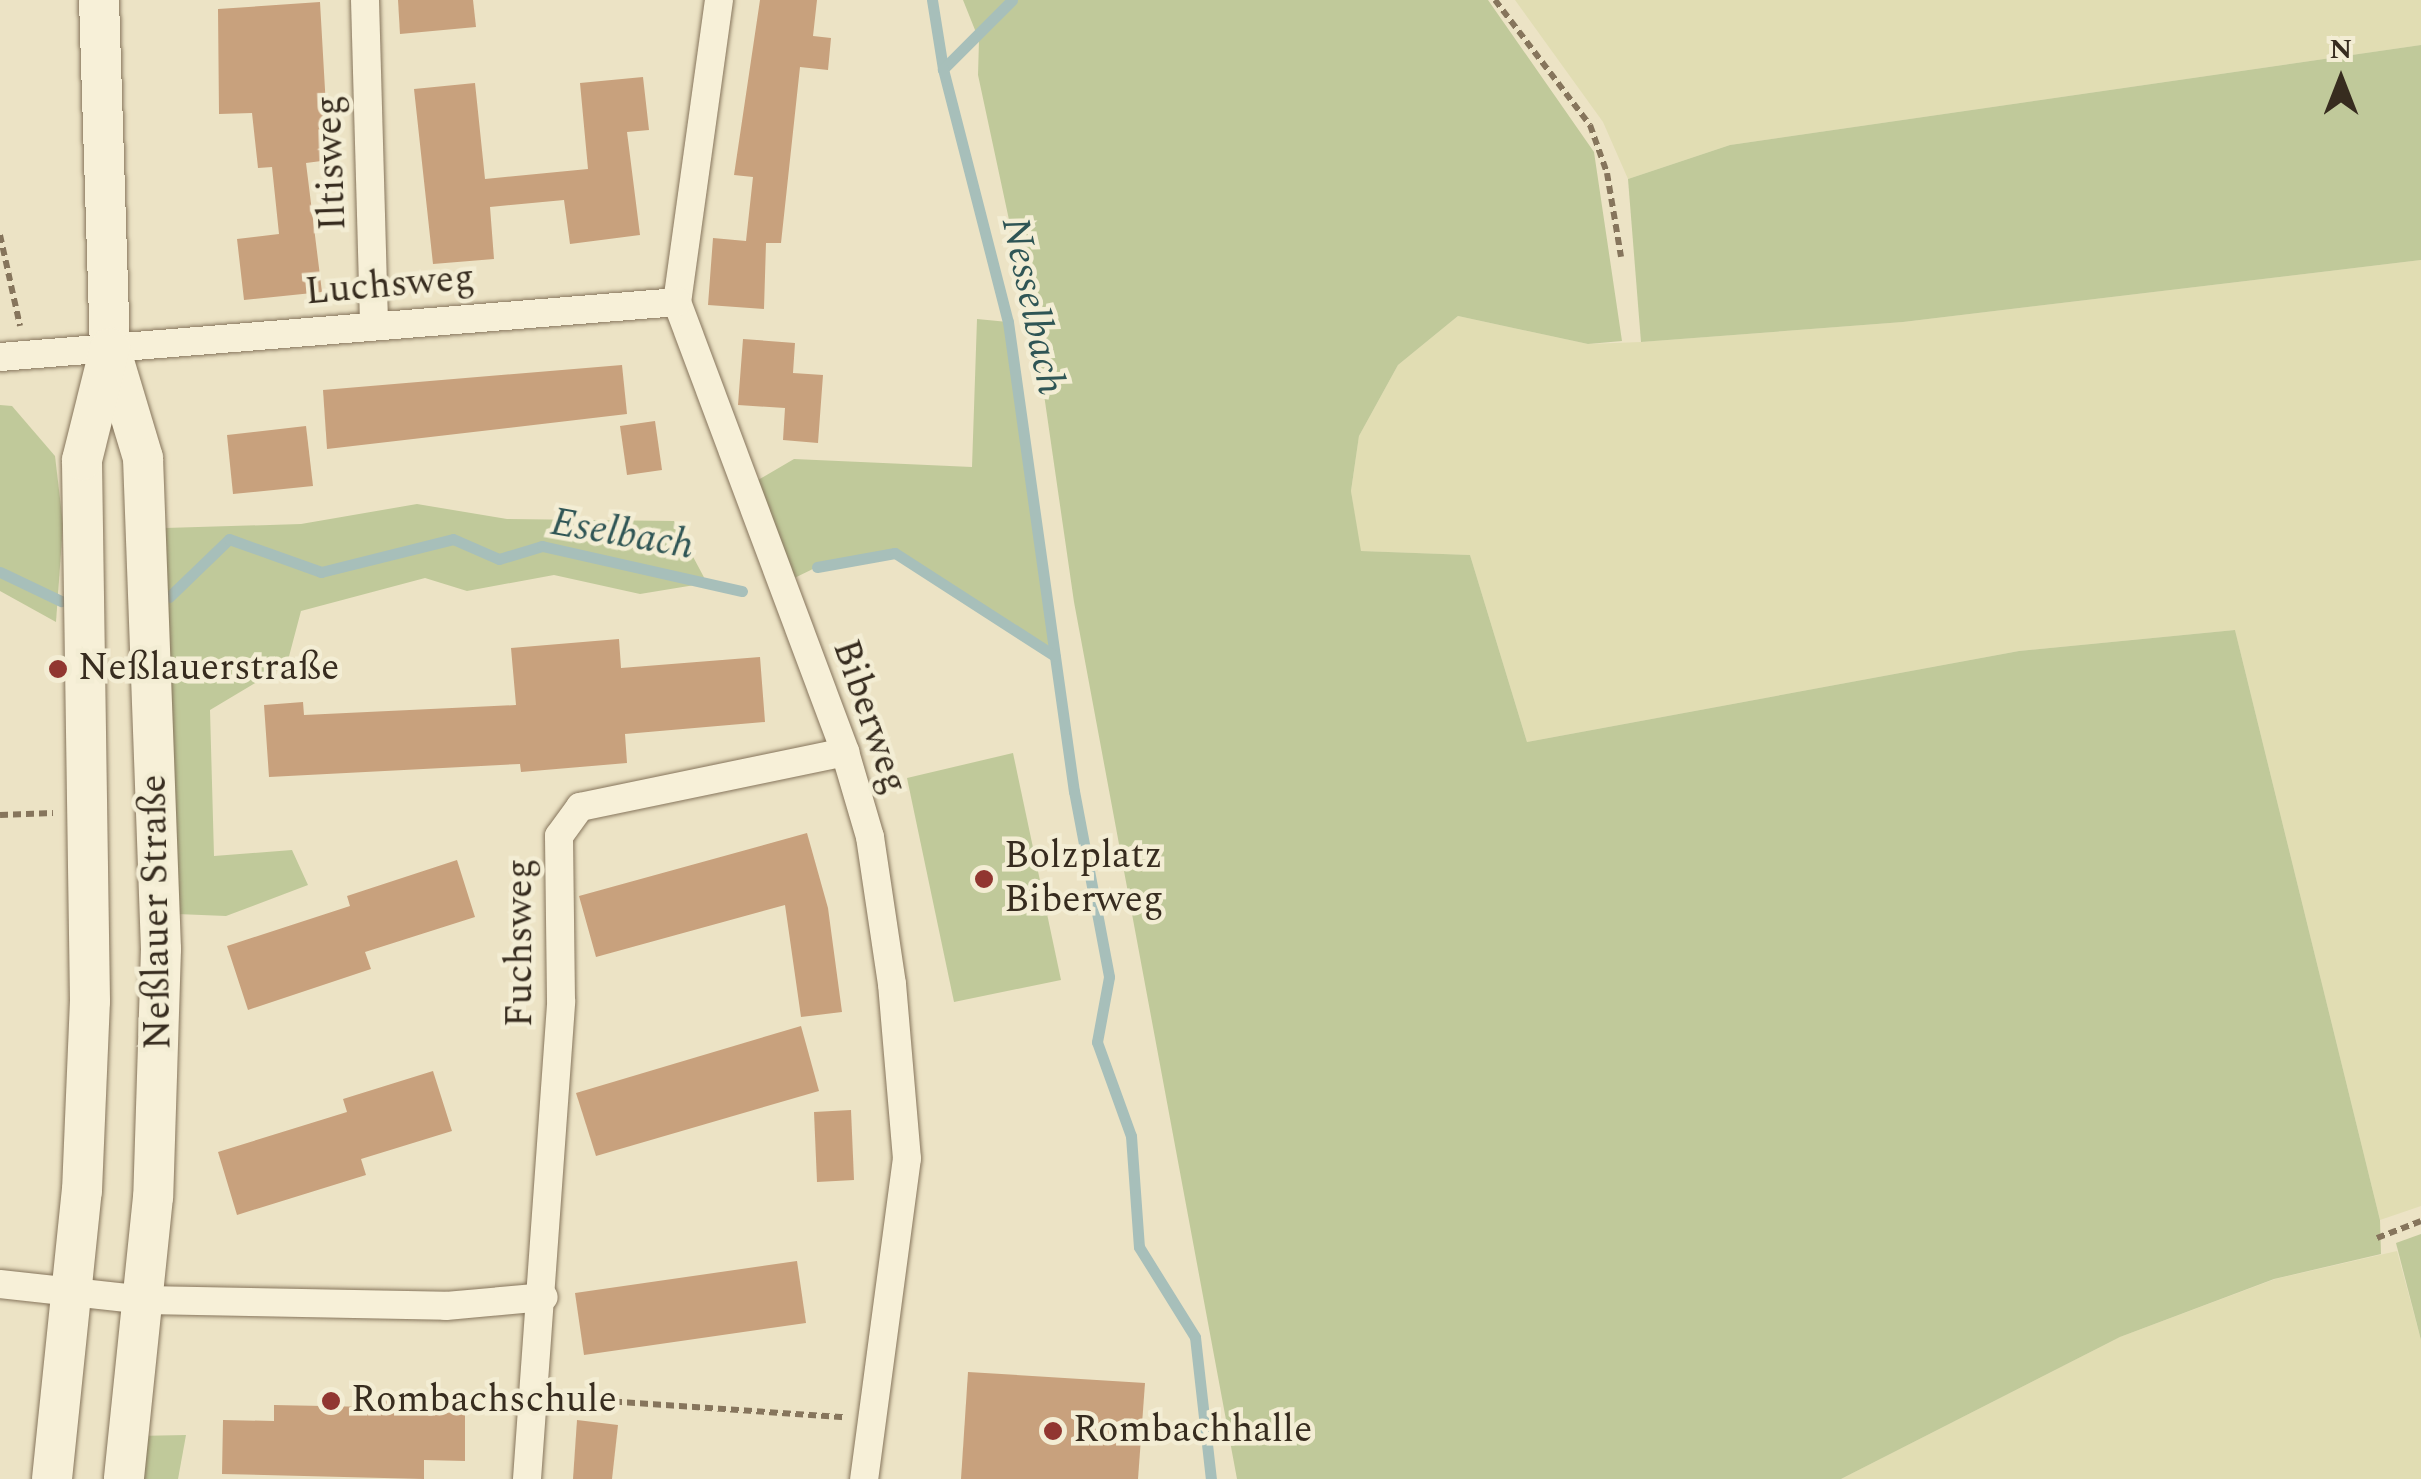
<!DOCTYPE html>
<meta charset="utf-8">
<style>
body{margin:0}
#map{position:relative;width:2421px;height:1479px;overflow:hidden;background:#ece3c5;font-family:Spectral,serif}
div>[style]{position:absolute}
.farmland>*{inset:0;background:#e1ddb3}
.green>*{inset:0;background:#c0c99a}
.stream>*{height:11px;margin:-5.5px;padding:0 5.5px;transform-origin:5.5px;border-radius:5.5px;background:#a7bfba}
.building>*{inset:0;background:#c8a17d}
.path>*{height:6px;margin-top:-3px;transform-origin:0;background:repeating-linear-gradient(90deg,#86755c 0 8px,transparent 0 13px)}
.roads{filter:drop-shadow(0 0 2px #86755c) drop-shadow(0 0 2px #86755c)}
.street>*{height:28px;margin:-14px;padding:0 14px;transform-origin:14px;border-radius:14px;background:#f7f0d8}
.secondary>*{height:40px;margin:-20px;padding:0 20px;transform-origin:20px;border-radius:20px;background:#f7f0d8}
.dots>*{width:28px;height:28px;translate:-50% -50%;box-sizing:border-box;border:5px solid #f3edd4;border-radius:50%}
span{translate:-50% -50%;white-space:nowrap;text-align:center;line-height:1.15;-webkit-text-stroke:9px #f3edd4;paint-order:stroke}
.street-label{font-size:38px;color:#372c1f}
.poi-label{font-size:38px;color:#372c1f}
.left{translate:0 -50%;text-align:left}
.water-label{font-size:40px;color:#2f5555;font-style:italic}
.north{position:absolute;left:2291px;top:30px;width:100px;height:100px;-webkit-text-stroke:8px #f3edd4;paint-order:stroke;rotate:0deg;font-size:28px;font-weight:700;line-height:40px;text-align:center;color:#372c1f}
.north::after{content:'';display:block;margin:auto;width:35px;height:45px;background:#372c1f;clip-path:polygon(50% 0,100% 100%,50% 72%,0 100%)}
</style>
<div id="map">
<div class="farmland">
<div style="clip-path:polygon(1515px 0,2421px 0,2421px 45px,1730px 145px,1628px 179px,1603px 122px)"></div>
<div style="clip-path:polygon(2421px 260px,2421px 1206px,2380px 1220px,2235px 630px,2019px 651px,1527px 742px,1470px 555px,1360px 551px,1351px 491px,1359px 436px,1398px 365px,1458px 316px,1588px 344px,1641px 342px,1903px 322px)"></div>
<div style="clip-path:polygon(2397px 1251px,2421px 1340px,2421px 1479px,1841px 1479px,2120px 1337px,2275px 1279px)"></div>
</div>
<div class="green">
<div style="clip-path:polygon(963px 0,1488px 0,1594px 152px,1622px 341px,1588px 344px,1458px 316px,1398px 365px,1359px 436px,1351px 491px,1361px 551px,1470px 555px,1527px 742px,2019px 651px,2235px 630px,2380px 1220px,2381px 1254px,2274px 1279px,2120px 1337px,1841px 1479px,1237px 1479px,1074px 602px,1039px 360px,978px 75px,979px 40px)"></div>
<div style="clip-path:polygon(2421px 45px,2421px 260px,1903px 322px,1641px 342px,1628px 179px,1730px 145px)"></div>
<div style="clip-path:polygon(977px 319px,1008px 322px,1055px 656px,895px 553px,817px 567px,782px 584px,746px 487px,794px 459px,972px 467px)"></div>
<div style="clip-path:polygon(0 405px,12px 406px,55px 456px,63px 524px,56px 622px,0 591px)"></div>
<div style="clip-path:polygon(417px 504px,507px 519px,674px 521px,707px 583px,640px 594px,554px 575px,467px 591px,425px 578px,301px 611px,287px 664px,210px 710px,214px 856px,292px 850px,308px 885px,226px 916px,177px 914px,165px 528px,301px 524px)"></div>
<div style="clip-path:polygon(1013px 753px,1061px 980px,954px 1002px,907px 778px)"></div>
<div style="clip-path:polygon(2421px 1234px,2421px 1340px,2396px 1243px)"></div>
<div style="clip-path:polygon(186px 1435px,178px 1479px,127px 1479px,136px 1436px)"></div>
</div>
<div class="stream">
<div style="left:932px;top:0;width:70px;rotate:80.9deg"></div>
<div style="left:1012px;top:0;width:98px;rotate:135deg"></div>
<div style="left:943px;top:69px;width:261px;rotate:75.6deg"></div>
<div style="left:1008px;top:322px;width:474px;rotate:82deg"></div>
<div style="left:1074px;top:791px;width:189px;rotate:79.3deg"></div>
<div style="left:1109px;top:977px;width:66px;rotate:100.5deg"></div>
<div style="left:1097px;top:1042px;width:100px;rotate:70.1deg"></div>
<div style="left:1131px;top:1136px;width:111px;rotate:85.9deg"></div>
<div style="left:1139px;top:1247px;width:106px;rotate:58.1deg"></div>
<div style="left:1195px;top:1337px;width:143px;rotate:83.6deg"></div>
<div style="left:817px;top:567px;width:79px;rotate:-10.2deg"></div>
<div style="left:895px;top:553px;width:190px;rotate:32.8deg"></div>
<div style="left:0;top:572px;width:68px;rotate:25.4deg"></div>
<div style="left:169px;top:597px;width:83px;rotate:-44deg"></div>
<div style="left:229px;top:539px;width:98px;rotate:19.7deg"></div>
<div style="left:321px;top:572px;width:136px;rotate:-14deg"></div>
<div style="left:453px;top:539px;width:50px;rotate:23.5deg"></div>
<div style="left:499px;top:559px;width:45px;rotate:-16.8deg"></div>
<div style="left:542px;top:546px;width:205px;rotate:12.7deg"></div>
</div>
<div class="building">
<div style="clip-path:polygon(398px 0,473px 0,476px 27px,400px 34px)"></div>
<div style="clip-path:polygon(760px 0,817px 0,813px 36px,831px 38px,828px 70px,800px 67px,781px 243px,766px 243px,764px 309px,708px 305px,713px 238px,746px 241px,753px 177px,734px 175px)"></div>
<div style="clip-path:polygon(320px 2px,329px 160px,306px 163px,322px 292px,244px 300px,237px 239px,279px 234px,272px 167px,258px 168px,252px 113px,219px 114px,218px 9px)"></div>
<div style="clip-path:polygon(643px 77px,649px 130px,627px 132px,640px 235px,570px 244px,564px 200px,490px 207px,494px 259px,433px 264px,414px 89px,475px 83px,485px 179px,588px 169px,580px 83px)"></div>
<div style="clip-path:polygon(743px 339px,795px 343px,793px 373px,823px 375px,818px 443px,783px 440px,785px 408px,738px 405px)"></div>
<div style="clip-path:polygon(622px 365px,627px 414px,327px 449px,323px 390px)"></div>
<div style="clip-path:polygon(655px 421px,662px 470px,627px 475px,620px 426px)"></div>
<div style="clip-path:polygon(306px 426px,313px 486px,233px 494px,227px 435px)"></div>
<div style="clip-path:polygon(619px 639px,621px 668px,760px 657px,765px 722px,625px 734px,627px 763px,521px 772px,520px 764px,269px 777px,264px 705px,303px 702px,304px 715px,516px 705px,511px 648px)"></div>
<div style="clip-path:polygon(807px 833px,828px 908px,842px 1012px,801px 1017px,785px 905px,596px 957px,579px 896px)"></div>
<div style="clip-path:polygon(457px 860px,475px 917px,365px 952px,371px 969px,248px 1010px,227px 946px,350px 906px,347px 896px)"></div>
<div style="clip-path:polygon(801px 1026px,819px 1091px,596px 1156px,576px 1093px)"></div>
<div style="clip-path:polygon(433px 1071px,452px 1131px,361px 1159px,366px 1175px,237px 1215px,218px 1152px,347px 1112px,343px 1099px)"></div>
<div style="clip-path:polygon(851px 1110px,854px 1180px,817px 1182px,814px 1112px)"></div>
<div style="clip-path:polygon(797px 1261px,806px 1323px,584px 1355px,575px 1293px)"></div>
<div style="clip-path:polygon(968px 1372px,1145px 1383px,1138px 1479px,961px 1479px)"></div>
<div style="clip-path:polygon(372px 1400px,420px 1401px,420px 1412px,465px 1413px,465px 1461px,424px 1460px,424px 1479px,222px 1474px,223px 1420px,274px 1421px,274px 1405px,372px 1407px)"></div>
<div style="clip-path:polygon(577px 1420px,618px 1425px,612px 1479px,573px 1479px)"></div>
</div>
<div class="path">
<div style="left:1495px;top:0;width:157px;rotate:52.8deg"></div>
<div style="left:1590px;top:125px;width:51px;rotate:70.5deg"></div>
<div style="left:1607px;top:173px;width:85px;rotate:80.5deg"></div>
<div style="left:0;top:235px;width:93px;rotate:77.6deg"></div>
<div style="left:0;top:815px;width:53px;rotate:-2.2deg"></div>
<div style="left:2377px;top:1238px;width:47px;rotate:-21.1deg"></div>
<div style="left:562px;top:1398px;width:283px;rotate:3.9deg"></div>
</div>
<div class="roads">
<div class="street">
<div style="left:365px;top:0;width:324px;rotate:88.4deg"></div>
<div style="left:719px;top:0;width:305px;rotate:97.9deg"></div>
<div style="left:677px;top:302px;width:480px;rotate:69.5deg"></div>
<div style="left:845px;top:752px;width:89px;rotate:73.6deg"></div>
<div style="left:870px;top:837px;width:149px;rotate:81.5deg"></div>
<div style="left:892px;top:984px;width:175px;rotate:85.1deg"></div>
<div style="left:907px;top:1158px;width:324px;rotate:97.6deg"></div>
<div style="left:0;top:357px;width:679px;rotate:-4.64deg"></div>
<div style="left:0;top:1284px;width:146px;rotate:6.3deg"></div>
<div style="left:145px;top:1300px;width:301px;rotate:1.1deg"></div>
<div style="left:446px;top:1306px;width:98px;rotate:-5.2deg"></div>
<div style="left:527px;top:1479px;width:479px;rotate:-85.9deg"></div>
<div style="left:561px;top:1001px;width:165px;rotate:-90.7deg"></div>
<div style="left:559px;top:836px;width:36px;rotate:-54deg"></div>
<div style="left:580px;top:807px;width:271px;rotate:-11.7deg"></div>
</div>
<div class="secondary">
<div style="left:99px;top:0;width:348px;rotate:88.2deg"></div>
<div style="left:110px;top:348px;width:115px;rotate:73.3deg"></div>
<div style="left:143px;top:458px;width:491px;rotate:87.9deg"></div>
<div style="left:161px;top:949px;width:248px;rotate:91.8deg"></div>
<div style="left:153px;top:1197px;width:283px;rotate:95.9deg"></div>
<div style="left:52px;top:1479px;width:290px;rotate:-84.1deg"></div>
<div style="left:82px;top:1191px;width:190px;rotate:-87.6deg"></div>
<div style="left:90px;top:1001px;width:541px;rotate:-90.85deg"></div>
<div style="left:82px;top:460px;width:115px;rotate:-76deg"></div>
</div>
</div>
<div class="dots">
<div style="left:58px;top:669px;background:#913630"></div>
<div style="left:984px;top:879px;background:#913630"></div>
<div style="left:331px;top:1401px;background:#913630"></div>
<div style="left:1053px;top:1431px;background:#913630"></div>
</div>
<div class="street-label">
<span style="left:332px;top:163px;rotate:-92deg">Iltisweg</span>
<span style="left:390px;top:286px;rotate:-5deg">Luchsweg</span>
<span style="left:869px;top:717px;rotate:71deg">Biberweg</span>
<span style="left:157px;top:912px;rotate:-91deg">Neßlauer Straße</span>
<span style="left:521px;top:943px;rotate:-90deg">Fuchsweg</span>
</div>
<div class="poi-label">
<span class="left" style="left:78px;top:669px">Neßlauerstraße</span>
<span class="left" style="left:1004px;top:879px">Bolzplatz<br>Biberweg</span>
<span class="left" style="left:351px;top:1401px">Rombachschule</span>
<span class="left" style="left:1073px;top:1431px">Rombachhalle</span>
</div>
<div class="water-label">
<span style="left:1032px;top:306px;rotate:78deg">Nesselbach</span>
<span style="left:622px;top:535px;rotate:10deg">Eselbach</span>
</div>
<div class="north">N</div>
</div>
